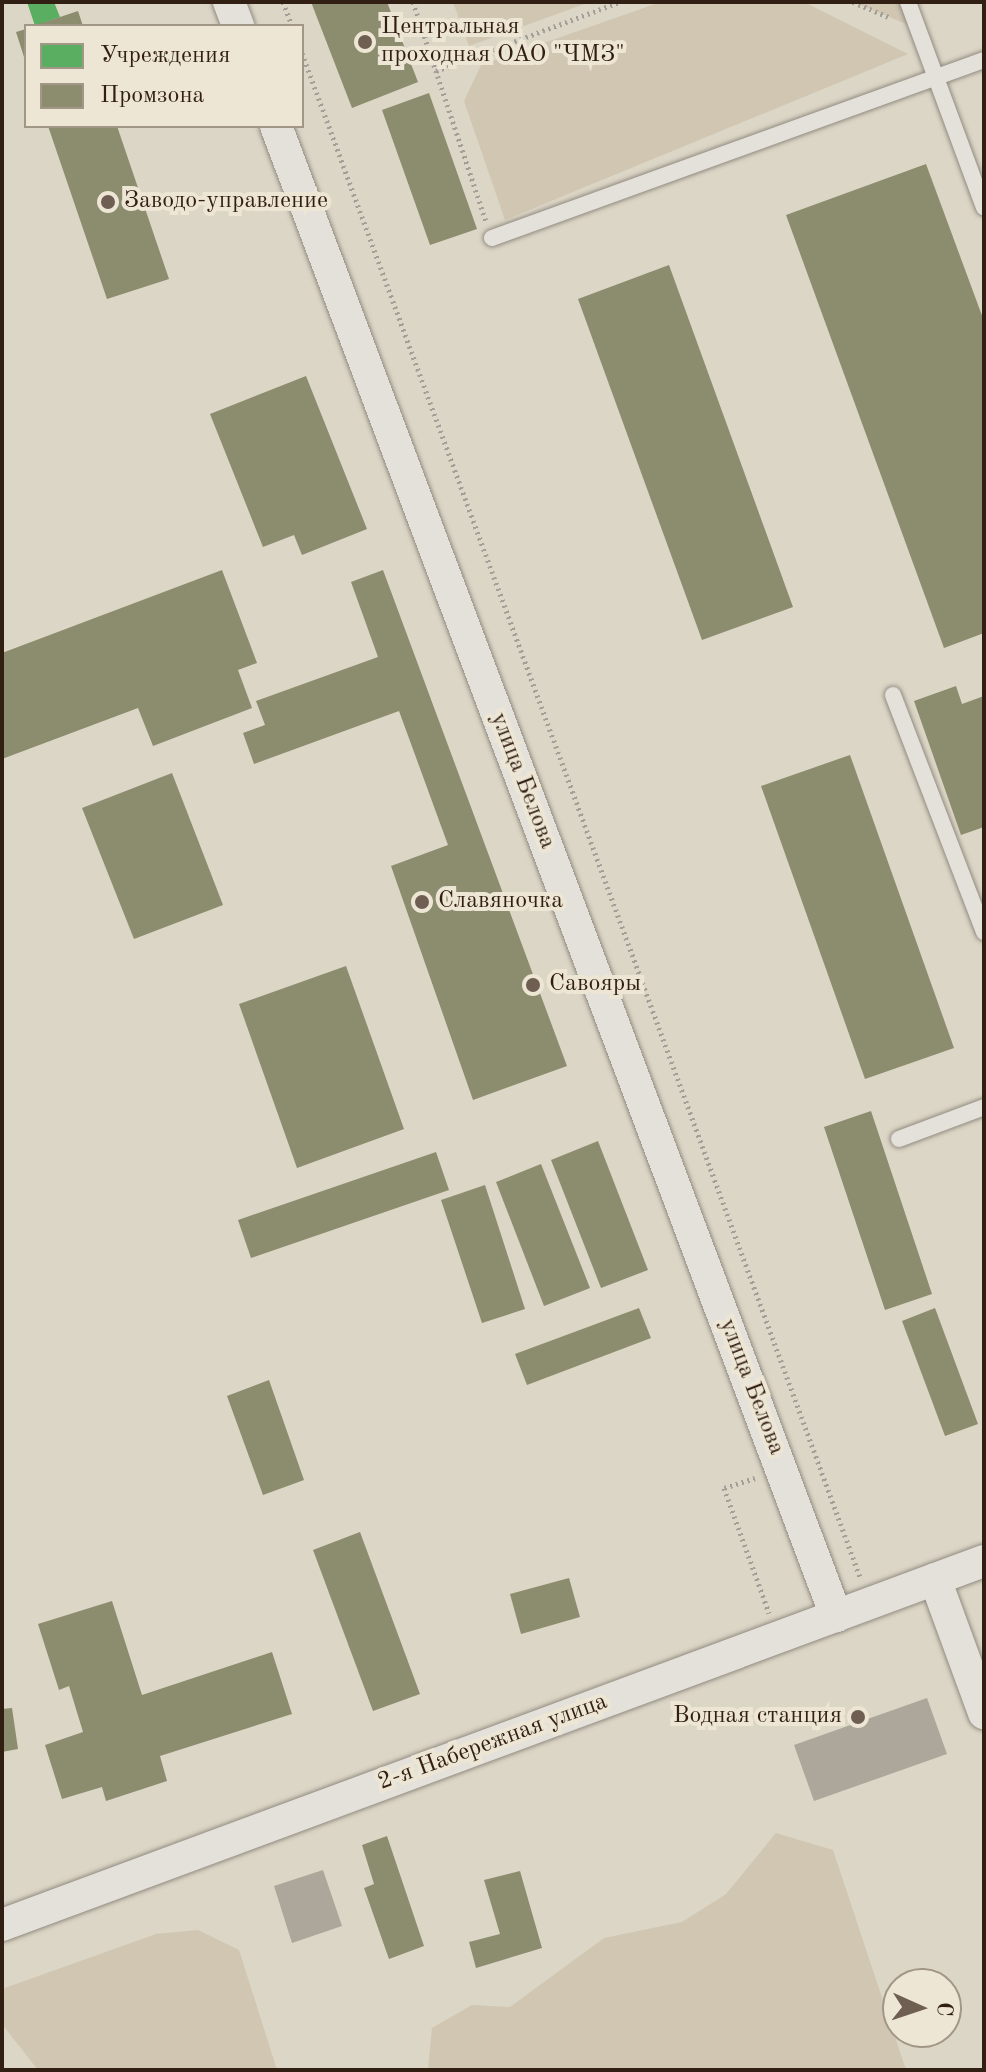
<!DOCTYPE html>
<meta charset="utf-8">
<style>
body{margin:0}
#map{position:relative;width:986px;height:2072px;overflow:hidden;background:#dcd6c6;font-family:"Old Standard TT",serif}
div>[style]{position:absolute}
.green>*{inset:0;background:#d0c6b2}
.public>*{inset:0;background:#5aae61}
.industry>*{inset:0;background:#8c8c6e}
.building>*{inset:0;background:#aca69b}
.path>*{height:5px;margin-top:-2.5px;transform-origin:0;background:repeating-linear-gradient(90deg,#a39f98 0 2px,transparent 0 6px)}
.roads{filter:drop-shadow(0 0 2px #918b81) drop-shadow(0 0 2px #918b81)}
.lane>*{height:16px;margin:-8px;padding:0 8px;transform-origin:8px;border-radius:8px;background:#e4e1da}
.street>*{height:32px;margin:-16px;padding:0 16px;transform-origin:16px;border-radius:16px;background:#e4e1da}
.dots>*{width:22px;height:22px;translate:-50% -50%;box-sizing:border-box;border:4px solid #ede6d5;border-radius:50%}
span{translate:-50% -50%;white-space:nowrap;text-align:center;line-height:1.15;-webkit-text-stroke:8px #ede6d5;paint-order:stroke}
.poi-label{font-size:24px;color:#321f13}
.left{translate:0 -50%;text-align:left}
.right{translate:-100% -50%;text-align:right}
.street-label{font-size:24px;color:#321f13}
.frame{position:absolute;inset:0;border:4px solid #321f13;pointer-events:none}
.legend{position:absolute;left:24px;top:24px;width:280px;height:104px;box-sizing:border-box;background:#ede6d5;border:2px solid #a29687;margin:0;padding:10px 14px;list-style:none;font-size:24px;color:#321f13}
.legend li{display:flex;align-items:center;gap:16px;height:40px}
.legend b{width:40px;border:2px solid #a29687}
.north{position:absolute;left:882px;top:1968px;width:80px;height:80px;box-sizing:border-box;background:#ede6d5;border:2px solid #a29687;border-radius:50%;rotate:93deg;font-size:22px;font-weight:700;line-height:32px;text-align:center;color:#321f13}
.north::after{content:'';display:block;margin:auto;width:28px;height:36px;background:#6e5f52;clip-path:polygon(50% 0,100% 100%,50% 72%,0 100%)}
</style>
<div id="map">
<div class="green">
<div style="clip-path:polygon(453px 2px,590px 2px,469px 46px)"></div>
<div style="clip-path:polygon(661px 2px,804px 2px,908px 54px,505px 220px,464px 101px,481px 65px)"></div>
<div style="clip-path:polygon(853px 2px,903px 2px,911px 26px)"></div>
<div style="clip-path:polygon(776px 1833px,833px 1850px,906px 2070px,428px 2070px,432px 2028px,472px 2005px,510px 2007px,604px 1938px,682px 1922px,726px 1894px)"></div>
<div style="clip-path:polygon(198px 1930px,239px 1950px,277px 2070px,38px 2070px,2px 2024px,2px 1989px,156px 1934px)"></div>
</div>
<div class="public">
<div style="clip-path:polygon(27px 2px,54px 2px,60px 17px,35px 26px)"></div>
</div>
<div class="industry">
<div style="clip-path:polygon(311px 2px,387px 2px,418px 82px,352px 108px)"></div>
<div style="clip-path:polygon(78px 11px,83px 26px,37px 26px,36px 25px)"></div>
<div style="clip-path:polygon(26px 29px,26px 59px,25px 60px,16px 32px)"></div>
<div style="clip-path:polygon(429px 93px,477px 229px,430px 245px,382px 110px)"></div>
<div style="clip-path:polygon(48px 126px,117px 126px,169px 279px,107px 299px)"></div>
<div style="clip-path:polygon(926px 164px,984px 321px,984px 633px,944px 648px,786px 215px)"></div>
<div style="clip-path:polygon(669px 265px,793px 607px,702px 640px,578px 299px)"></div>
<div style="clip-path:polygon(306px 376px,367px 529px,302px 555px,294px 535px,263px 547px,210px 414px)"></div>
<div style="clip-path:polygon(222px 570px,257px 663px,238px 670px,252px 708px,153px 746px,138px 708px,2px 759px,2px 653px)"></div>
<div style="clip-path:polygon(383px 570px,567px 1066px,473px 1100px,391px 866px,448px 845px,399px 711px,254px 764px,243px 733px,265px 725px,256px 701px,378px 657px,351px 582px)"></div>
<div style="clip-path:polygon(956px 686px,962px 704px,984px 696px,984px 827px,961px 835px,914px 701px)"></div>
<div style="clip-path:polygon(850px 755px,954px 1048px,865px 1079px,761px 786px)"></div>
<div style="clip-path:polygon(172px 773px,223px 905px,134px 939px,82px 808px)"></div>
<div style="clip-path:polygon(346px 966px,404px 1129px,297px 1168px,239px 1004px)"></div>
<div style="clip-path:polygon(871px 1111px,932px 1294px,885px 1310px,824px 1127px)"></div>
<div style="clip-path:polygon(598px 1141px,648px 1270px,601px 1288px,551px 1160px)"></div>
<div style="clip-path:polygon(436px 1152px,449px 1190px,251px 1258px,238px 1220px)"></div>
<div style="clip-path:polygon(541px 1164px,590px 1288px,544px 1306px,496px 1182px)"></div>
<div style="clip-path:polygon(485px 1185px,525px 1309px,482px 1323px,441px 1200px)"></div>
<div style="clip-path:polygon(639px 1308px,651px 1338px,527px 1385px,515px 1354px)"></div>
<div style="clip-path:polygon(935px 1308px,978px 1424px,945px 1436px,902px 1321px)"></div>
<div style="clip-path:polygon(269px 1380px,304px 1480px,263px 1495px,227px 1396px)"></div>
<div style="clip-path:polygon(360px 1532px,420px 1694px,373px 1711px,313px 1550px)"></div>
<div style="clip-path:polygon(569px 1578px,580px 1617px,521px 1634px,510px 1594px)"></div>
<div style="clip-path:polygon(112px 1601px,142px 1695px,272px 1652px,292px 1714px,160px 1756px,167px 1781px,106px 1801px,102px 1787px,62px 1799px,45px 1745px,83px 1732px,69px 1686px,59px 1690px,38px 1624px)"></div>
<div style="clip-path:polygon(12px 1708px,18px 1749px,2px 1752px,2px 1709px)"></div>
<div style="clip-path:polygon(387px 1836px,424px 1946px,389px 1959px,364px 1888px,374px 1884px,362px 1845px)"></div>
<div style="clip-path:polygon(520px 1871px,542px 1948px,476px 1968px,469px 1942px,500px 1934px,484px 1880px)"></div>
</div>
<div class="building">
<div style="clip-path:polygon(927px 1698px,947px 1754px,814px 1801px,794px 1745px)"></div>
<div style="clip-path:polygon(323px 1870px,342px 1926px,292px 1943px,274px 1886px)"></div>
</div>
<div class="path">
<div style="left:283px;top:2px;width:26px;rotate:69deg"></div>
<div style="left:413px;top:2px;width:231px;rotate:71.6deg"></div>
<div style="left:853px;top:2px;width:41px;rotate:22.8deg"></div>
<div style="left:302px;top:53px;width:1623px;rotate:69.89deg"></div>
<div style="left:436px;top:71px;width:197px;rotate:-20.6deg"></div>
<div style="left:755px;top:1478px;width:33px;rotate:162deg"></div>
<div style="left:724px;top:1488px;width:133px;rotate:70.2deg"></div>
</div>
<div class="roads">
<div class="lane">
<div style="left:908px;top:2px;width:219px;rotate:69.7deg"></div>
<div style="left:492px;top:238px;width:523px;rotate:-19.89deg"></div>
<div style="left:893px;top:695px;width:254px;rotate:69deg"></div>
<div style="left:899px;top:1139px;width:91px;rotate:-20.6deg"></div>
</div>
<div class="street">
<div style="left:229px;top:2px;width:26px;rotate:69deg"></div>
<div style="left:276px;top:126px;width:1592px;rotate:69.4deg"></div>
<div style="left:935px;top:1579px;width:143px;rotate:69.9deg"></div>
<div style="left:2px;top:1925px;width:1047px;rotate:-20.34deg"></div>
</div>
</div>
<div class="dots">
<div style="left:365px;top:42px;background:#6e5f52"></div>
<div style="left:108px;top:202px;background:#6e5f52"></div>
<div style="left:422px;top:902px;background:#6e5f52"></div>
<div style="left:533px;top:985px;background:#6e5f52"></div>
<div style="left:858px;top:1717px;background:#6e5f52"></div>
</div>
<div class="poi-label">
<span class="left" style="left:381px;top:42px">Центральная<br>проходная ОАО "ЧМЗ"</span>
<span class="left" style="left:124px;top:202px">Заводо-управление</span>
<span class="left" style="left:438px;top:902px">Славяночка</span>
<span class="left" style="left:549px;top:985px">Савояры</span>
<span class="right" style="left:842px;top:1717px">Водная станция</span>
</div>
<div class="street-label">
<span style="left:522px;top:781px;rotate:69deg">улица Белова</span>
<span style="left:751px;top:1387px;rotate:69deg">улица Белова</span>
<span style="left:493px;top:1743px;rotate:-20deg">2-я Набережная улица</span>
</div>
<div class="frame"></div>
<ul class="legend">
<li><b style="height:22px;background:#5aae61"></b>Учреждения</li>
<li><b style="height:22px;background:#8c8c6e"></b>Промзона</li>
</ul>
<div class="north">С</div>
</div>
